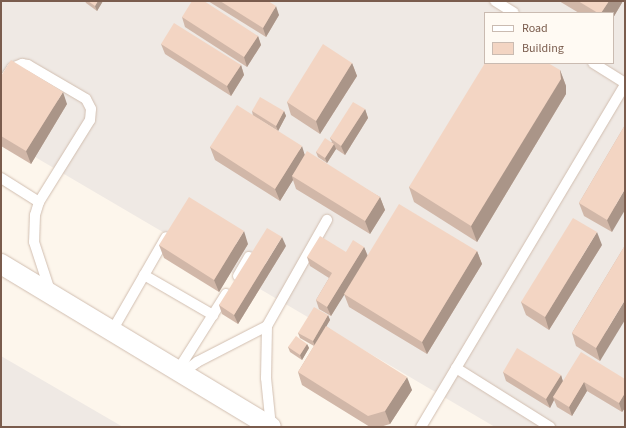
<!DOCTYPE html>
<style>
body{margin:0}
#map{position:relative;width:626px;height:428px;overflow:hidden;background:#fdf6ec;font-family:"Source Sans 3",sans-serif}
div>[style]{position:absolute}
.industrial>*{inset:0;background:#efe9e4}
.roads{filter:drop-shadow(0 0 1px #d1beb0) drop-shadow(0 0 1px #d1beb0)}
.service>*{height:10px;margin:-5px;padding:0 5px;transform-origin:5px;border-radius:5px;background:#fff}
.minor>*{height:20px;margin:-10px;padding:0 10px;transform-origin:10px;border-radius:10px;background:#fff}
.wall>*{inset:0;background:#d1b7a8}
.shaded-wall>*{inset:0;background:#aa9588}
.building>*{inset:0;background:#f3d5c3}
span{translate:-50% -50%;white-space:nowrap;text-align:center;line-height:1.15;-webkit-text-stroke:3px #fffaf3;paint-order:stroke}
.frame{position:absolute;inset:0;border:2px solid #7a5c4d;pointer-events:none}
.legend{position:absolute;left:484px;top:12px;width:130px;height:52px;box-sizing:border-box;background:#fffaf3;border:1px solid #cabbb1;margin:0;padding:5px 7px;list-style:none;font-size:12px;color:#7a5c4d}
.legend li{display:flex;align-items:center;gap:8px;height:20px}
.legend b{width:20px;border:1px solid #cabbb1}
</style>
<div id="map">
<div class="industrial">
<div style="clip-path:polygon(evenodd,1px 1px,625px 1px,625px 427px,495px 427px,1px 137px,1px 1px,485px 13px,613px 13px,613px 63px,485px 63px,485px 13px)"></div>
<div style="clip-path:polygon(1px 356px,123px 427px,1px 427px)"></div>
</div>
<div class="roads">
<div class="service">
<div style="left:495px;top:1px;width:22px;rotate:32deg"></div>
<div style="left:593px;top:63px;width:38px;rotate:32deg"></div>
<div style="left:1px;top:84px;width:19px;rotate:-55deg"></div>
<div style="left:12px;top:68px;width:11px;rotate:-22deg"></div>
<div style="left:22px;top:64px;width:6px;rotate:9deg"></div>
<div style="left:28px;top:65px;width:67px;rotate:30.4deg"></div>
<div style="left:86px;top:99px;width:11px;rotate:63deg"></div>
<div style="left:91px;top:109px;width:11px;rotate:95deg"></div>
<div style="left:90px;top:120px;width:97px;rotate:121.9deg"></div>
<div style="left:39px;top:202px;width:14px;rotate:107deg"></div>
<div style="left:35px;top:215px;width:27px;rotate:92deg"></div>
<div style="left:34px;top:242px;width:52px;rotate:71.9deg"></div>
<div style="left:1px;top:178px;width:45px;rotate:32.3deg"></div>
<div style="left:144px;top:275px;width:80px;rotate:30.1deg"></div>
<div style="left:238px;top:276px;width:22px;rotate:-60deg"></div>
<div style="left:112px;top:331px;width:108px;rotate:-60.1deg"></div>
<div style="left:456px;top:368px;width:111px;rotate:32.1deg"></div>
<div style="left:178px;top:370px;width:90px;rotate:-57.7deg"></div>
<div style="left:182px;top:373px;width:19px;rotate:-36deg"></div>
<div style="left:197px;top:362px;width:79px;rotate:-27.2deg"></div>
<div style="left:271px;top:427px;width:49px;rotate:-95.8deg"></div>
<div style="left:266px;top:378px;width:52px;rotate:-88.9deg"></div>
<div style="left:267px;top:326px;width:122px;rotate:-60.5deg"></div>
<div style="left:421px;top:427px;width:398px;rotate:-59.2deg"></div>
</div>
<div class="minor">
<div style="left:1px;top:264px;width:315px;rotate:31.1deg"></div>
</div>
</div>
<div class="wall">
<div style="clip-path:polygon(85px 1px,103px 1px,97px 11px,86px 3px)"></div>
<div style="clip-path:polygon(208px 1px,268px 1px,279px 15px,266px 37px)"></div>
<div style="clip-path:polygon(559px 1px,623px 1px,613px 18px,613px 13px,579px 13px)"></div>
<div style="clip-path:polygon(182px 17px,258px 36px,261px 45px,247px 67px,185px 27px)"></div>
<div style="clip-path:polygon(161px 44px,241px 65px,244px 75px,231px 96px,165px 54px)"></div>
<div style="clip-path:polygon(352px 63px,357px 76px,320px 134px,291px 115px,287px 102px)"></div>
<div style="clip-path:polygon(560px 70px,566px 86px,566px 94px,477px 242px,414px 202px,409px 187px)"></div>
<div style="clip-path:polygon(1px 76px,67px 104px,31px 164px,1px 146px)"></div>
<div style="clip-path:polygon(365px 109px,368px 118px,345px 155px,336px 149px,327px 163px,318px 157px,316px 152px,332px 142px,330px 138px)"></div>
<div style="clip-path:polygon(252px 111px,284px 111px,286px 116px,278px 131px,257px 118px,305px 155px,380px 197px,385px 210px,370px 234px,296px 189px,293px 180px,280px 201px,215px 160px,210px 147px,253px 116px)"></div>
<div style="clip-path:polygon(625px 125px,612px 232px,584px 216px,579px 203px)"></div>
<div style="clip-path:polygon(248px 244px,219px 292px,164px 258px,159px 245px)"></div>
<div style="clip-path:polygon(602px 245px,549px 330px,526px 315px,521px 302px)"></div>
<div style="clip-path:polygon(286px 246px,238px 324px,222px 314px,219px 305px)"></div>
<div style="clip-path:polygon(364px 247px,368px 256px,477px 251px,482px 264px,427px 354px,349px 307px,344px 294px,331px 316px,319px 309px,316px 300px,329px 278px,310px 266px,307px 257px,346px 252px)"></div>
<div style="clip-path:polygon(624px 247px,600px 361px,576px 346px,572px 333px)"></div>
<div style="clip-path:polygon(328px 315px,330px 320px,326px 326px,412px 390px,390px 424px,380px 427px,370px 427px,302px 385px,298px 372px,314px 346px,300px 338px,298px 333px)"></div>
<div style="clip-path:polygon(307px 344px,309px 348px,302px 360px,290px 352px,288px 347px)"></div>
<div style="clip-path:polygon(503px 372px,561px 375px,563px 382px,625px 379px,625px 408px,622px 412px,587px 391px,572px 416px,557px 407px,554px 400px,550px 408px,506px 381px)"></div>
</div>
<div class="shaded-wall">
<div style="clip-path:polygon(98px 1px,103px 1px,97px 11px,95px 6px)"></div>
<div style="clip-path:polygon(609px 1px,623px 1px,613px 18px,613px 13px,601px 13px)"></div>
<div style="clip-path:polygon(276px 6px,279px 15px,266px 37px,263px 28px)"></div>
<div style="clip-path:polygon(258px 36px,261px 45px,247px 67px,244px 57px)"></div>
<div style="clip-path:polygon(352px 63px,357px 76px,320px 134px,316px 121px)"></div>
<div style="clip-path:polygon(241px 65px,244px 75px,231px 96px,227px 86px)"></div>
<div style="clip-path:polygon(560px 70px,566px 86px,566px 94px,477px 242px,471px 226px)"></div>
<div style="clip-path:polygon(63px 92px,67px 104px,31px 164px,26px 151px)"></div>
<div style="clip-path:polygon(365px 109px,368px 118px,345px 155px,341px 146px)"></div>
<div style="clip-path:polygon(284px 111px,286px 116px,278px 131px,276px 126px)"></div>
<div style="clip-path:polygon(334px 144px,336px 149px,327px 163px,325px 158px)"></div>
<div style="clip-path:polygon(302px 146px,306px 159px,292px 176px,293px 180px,280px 201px,275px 189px)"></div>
<div style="clip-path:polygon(625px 189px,625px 210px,612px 232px,607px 220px)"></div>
<div style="clip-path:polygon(380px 197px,385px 210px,370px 234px,365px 221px)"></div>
<div style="clip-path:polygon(244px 231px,248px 244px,219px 292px,214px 280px)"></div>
<div style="clip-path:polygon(597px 232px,602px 245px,549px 330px,545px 317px)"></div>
<div style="clip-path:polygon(282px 237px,286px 246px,238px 324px,234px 315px)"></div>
<div style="clip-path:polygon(364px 247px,368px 257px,331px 316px,327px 307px)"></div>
<div style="clip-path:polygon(477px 251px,482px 264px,427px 354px,422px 342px)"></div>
<div style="clip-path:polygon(625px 300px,625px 320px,600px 361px,596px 348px)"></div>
<div style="clip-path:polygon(328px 315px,330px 320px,315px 346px,313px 341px)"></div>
<div style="clip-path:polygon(307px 344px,309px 348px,302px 360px,300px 355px)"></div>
<div style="clip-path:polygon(561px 375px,564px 385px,553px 397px,554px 400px,550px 408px,546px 399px)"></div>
<div style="clip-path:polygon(407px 377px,412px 390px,390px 424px,385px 411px)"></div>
<div style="clip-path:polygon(584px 382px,587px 391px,572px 416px,569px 407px)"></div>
<div style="clip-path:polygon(625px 393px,625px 408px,622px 412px,619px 403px)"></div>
</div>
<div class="building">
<div style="clip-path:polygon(88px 1px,98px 1px,95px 6px)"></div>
<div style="clip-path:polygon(192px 1px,204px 1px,258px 36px,244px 57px,182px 17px)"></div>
<div style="clip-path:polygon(220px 1px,268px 1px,276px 6px,263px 28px)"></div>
<div style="clip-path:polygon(578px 1px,609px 1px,601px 13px,598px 13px)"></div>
<div style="clip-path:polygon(174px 23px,241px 65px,227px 86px,161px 44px)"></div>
<div style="clip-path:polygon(323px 44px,352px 63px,316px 121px,287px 102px)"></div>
<div style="clip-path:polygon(11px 60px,63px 92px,26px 151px,1px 136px,1px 76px)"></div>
<div style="clip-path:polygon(485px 63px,548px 63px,560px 70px,561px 79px,471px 226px,409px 187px)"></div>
<div style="clip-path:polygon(260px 97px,284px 111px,276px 126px,252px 111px)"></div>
<div style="clip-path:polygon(353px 102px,365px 109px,341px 146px,330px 138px)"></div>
<div style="clip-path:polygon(237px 105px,302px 146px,275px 189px,210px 147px)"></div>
<div style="clip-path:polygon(625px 125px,625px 189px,607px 220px,579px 203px)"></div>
<div style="clip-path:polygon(325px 138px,334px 144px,325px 158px,316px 152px)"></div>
<div style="clip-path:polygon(307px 151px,380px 197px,365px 221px,292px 176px)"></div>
<div style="clip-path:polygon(189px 197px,244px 231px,214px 280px,159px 245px)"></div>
<div style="clip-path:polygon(399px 204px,477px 251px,422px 342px,344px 294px)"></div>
<div style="clip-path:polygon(573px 218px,597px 232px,545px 317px,521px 302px)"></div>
<div style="clip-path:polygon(267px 228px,282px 237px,234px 315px,219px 305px)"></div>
<div style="clip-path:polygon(320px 236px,346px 252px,353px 240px,364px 247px,327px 307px,316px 300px,332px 273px,307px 257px)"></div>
<div style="clip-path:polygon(624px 247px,625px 248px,625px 300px,596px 348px,572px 333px)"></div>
<div style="clip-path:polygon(314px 307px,328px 315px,313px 341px,298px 333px)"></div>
<div style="clip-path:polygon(326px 326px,407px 377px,385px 411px,368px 416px,298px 372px)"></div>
<div style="clip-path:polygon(296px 336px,307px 344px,300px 355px,288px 347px)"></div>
<div style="clip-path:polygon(517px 348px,561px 375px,546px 399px,503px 372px)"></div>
<div style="clip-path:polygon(581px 352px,625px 379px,625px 393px,619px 403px,584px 382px,569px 407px,553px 397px)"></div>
</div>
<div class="frame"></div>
<ul class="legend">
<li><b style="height:5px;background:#fff"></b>Road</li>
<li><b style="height:11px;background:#f3d5c3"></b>Building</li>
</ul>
</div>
